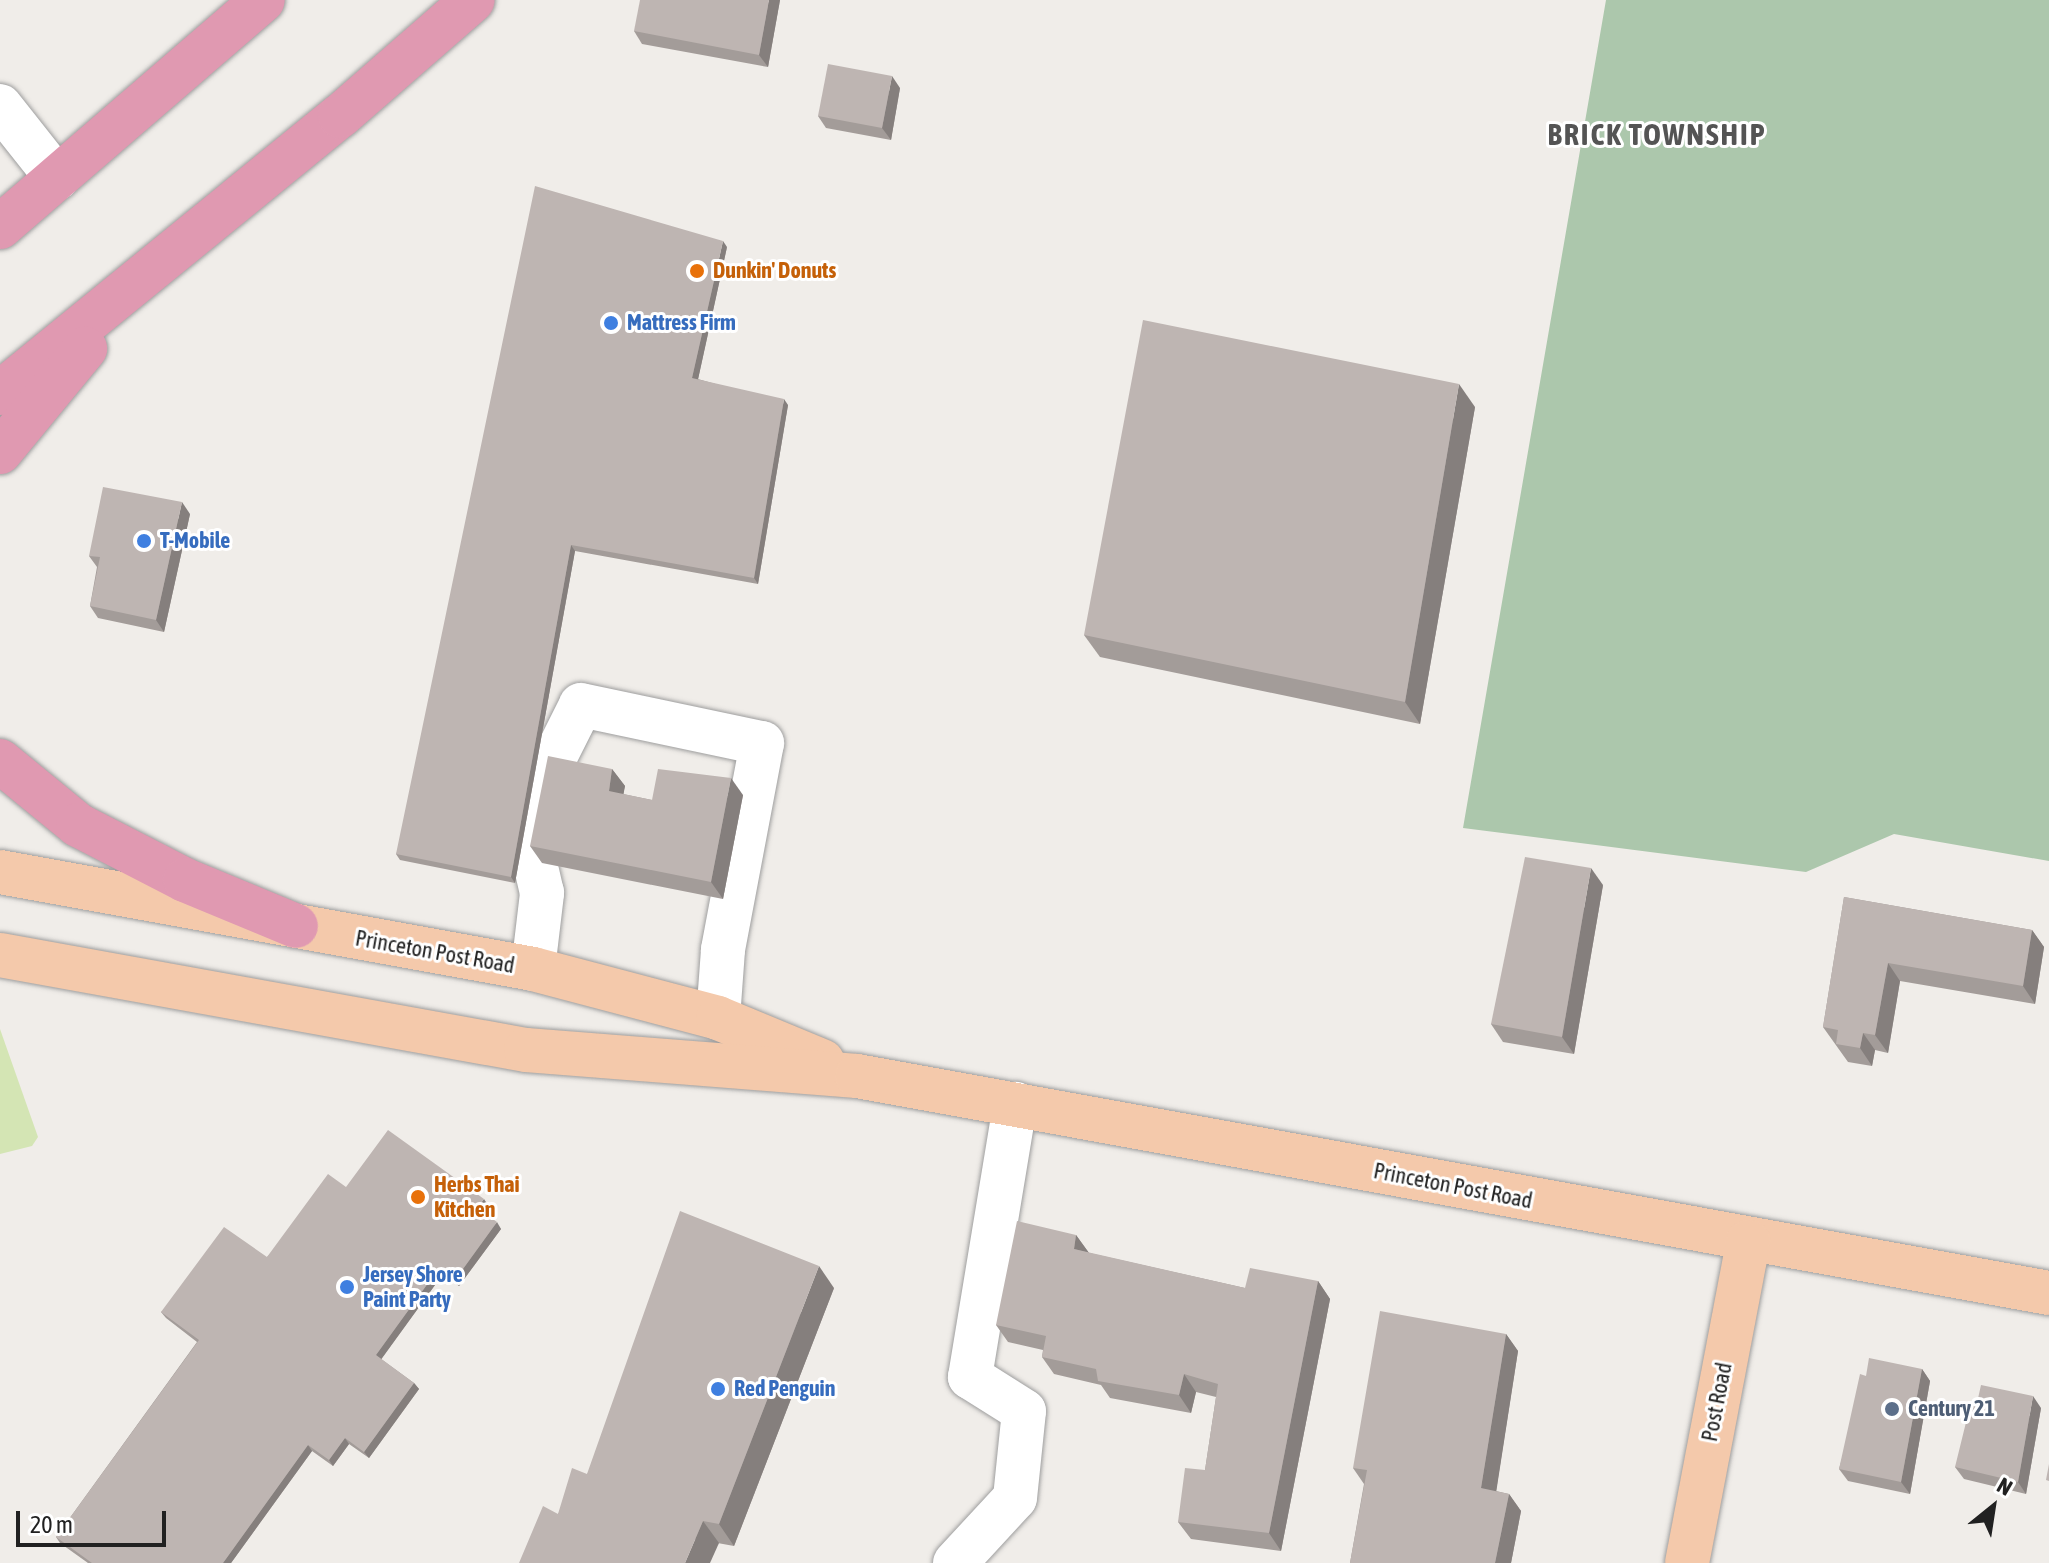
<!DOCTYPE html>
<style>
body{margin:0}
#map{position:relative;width:2049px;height:1563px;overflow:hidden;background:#f0ede9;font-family:"Asap Condensed",sans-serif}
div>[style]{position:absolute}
.grass>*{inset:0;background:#d4e5b4}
.cemetery>*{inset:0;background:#acc7ac}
.roads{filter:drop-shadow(0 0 2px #9e9e9e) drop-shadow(0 0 2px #9e9e9e)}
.minor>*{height:44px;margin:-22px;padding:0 22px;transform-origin:22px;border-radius:22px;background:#fff}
.major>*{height:44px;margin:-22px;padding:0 22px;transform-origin:22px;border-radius:22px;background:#f4c9ab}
.highway>*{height:44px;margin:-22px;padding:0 22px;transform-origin:22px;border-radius:22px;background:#e099b1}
.wall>*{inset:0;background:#a39c99}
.shaded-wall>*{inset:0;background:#857f7d}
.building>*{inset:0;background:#beb5b2}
.dots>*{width:22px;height:22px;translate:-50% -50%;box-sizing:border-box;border:4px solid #fff;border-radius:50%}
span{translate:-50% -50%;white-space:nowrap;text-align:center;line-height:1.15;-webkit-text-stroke:6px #fff;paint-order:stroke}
.food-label{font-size:22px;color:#c56008;font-weight:700}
.left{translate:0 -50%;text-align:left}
.shop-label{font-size:22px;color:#366cbe;font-weight:700}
.street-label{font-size:22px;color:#212121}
.service-label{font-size:22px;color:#4e5e75;font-weight:700}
.district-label{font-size:30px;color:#545454;font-weight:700;letter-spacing:2px}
.north{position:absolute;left:1953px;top:1467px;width:80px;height:80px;-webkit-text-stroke:6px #fff;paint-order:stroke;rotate:30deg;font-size:22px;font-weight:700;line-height:32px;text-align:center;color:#212121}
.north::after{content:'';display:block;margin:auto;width:28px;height:36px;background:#212121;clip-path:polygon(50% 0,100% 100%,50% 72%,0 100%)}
.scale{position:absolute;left:16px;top:1511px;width:150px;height:36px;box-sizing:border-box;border:4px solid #212121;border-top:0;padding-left:10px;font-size:24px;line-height:28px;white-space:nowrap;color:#212121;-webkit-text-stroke:6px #fff;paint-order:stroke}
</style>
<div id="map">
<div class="grass">
<div style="clip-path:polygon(0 1029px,38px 1137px,32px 1146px,0 1154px)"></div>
</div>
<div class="cemetery">
<div style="clip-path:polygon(1606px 0,2049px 0,2049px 861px,1894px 834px,1806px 872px,1463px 828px)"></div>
</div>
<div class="roads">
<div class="minor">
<div style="left:0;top:106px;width:92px;rotate:51.6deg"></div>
<div style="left:533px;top:969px;width:77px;rotate:-83.2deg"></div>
<div style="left:542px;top:893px;width:31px;rotate:-103deg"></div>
<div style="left:535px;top:863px;width:99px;rotate:-80.7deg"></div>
<div style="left:551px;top:765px;width:67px;rotate:-63.4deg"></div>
<div style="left:581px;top:705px;width:185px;rotate:11.9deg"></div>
<div style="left:762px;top:743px;width:211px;rotate:100.7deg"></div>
<div style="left:723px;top:950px;width:68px;rotate:94.2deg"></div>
<div style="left:955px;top:1563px;width:88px;rotate:-47.3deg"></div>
<div style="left:1015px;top:1498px;width:87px;rotate:-84.1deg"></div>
<div style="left:1024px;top:1411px;width:64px;rotate:-147.8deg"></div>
<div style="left:970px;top:1377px;width:277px;rotate:-80.6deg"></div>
</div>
<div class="major">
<div style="left:0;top:872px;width:542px;rotate:10.31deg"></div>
<div style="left:533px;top:969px;width:191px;rotate:14.8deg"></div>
<div style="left:718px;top:1018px;width:113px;rotate:22.5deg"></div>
<div style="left:0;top:955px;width:535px;rotate:10.24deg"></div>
<div style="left:526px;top:1050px;width:332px;rotate:4.5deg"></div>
<div style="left:857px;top:1076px;width:1212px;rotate:10.32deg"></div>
<div style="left:1687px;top:1563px;width:327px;rotate:-79.2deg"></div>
</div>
<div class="highway">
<div style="left:0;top:227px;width:347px;rotate:-40.8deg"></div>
<div style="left:0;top:393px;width:439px;rotate:-39.2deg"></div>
<div style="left:340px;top:116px;width:176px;rotate:-41.1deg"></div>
<div style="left:0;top:452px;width:134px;rotate:-50.5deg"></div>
<div style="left:0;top:761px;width:101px;rotate:39.4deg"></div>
<div style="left:78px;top:825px;width:120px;rotate:27.2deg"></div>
<div style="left:185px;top:880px;width:120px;rotate:22.5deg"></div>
</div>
</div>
<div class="wall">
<div style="clip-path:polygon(780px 0,768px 67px,642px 44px,634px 31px)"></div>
<div style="clip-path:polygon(900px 88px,891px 140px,826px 128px,818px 116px)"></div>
<div style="clip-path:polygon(727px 247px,698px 379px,788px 405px,758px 584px,575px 551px,515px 883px,400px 860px,396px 854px)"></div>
<div style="clip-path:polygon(1475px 407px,1420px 724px,1100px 657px,1084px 635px)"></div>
<div style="clip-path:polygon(190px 514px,164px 632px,98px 618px,90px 606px,97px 567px,89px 556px)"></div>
<div style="clip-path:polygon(612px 769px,625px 786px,623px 794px,652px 800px,743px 795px,723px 899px,542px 863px,530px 846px)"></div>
<div style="clip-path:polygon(1603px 885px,1574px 1054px,1503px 1042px,1491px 1024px)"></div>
<div style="clip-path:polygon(1844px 897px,2032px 930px,2044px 947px,2035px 1004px,1900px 981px,1888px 1053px,1875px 1050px,1872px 1066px,1848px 1062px,1823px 1027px)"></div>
<div style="clip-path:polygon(346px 1187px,488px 1205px,483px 1212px,501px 1229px,459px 1286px,443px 1274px,381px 1359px,414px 1383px,419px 1389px,369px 1458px,349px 1444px,333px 1466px,312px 1451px,231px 1563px,88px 1563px,60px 1543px,56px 1537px,197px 1342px,166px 1318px,161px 1312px,267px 1257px)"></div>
<div style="clip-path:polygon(1076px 1235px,1089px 1253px,1245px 1288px,1318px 1281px,1330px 1299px,1281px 1551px,1191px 1539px,1178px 1522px,1205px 1470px,1216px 1397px,1196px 1392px,1191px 1413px,1110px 1398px,1101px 1385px,1054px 1374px,1042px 1357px,1043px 1350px,1008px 1342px,996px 1325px)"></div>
<div style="clip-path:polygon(834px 1288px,734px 1546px,558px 1514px,587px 1474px)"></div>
<div style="clip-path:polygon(1506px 1334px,1518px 1351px,1496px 1491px,1509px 1494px,1521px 1511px,1511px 1563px,1350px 1563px,1364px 1484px,1353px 1468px)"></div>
<div style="clip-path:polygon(1922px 1369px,1930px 1381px,1910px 1494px,1848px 1481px,1839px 1469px,1866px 1376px)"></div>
<div style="clip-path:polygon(2041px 1408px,2026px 1494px,1964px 1479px,1955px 1467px)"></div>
</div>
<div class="shaded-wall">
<div style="clip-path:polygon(769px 0,780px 0,768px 67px,759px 55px)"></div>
<div style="clip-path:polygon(892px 76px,900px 88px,891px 140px,882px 128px)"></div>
<div style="clip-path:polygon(723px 241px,727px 247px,697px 384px,692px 378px)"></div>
<div style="clip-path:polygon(1459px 384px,1475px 407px,1420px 724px,1405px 702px)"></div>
<div style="clip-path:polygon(784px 399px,788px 405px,758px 584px,754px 578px)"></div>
<div style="clip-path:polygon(182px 502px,190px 514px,164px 632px,156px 620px)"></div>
<div style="clip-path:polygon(571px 545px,575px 551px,515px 883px,511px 877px)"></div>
<div style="clip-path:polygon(612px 769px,625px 786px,621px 808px,609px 791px)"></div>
<div style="clip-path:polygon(731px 778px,743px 795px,723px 899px,711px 882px)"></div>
<div style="clip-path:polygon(1591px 868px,1603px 885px,1574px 1054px,1562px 1037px)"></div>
<div style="clip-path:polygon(2032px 930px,2044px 947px,2035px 1004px,2023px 986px)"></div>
<div style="clip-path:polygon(1888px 963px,1900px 981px,1888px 1053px,1875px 1035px)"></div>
<div style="clip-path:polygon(1863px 1033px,1875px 1050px,1872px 1066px,1860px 1048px)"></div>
<div style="clip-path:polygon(484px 1199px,488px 1205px,481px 1214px,477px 1208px)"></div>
<div style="clip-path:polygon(497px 1222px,501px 1229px,459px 1286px,455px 1280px)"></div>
<div style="clip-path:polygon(1076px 1235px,1089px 1253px,1074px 1249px)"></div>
<div style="clip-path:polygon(819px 1266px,834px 1288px,734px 1546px,719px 1524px)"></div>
<div style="clip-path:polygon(439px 1268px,443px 1274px,380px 1361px,376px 1355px)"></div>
<div style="clip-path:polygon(1318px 1281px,1330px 1299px,1281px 1551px,1269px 1533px)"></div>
<div style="clip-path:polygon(1506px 1334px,1518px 1351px,1494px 1506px,1481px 1488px)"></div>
<div style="clip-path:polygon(1922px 1369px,1930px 1381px,1910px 1494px,1901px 1482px)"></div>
<div style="clip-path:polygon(1184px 1374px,1196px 1392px,1191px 1413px,1179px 1395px)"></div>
<div style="clip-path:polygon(414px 1383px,419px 1389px,369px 1458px,364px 1452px)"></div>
<div style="clip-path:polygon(2033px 1396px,2041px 1408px,2026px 1494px,2018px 1482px)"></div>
<div style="clip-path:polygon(345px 1438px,349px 1444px,333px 1466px,329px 1460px)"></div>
<div style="clip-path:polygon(308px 1445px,312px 1451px,231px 1563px,223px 1563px)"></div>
<div style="clip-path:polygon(1509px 1494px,1521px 1511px,1511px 1563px,1495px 1563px)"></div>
<div style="clip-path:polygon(703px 1521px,719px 1543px,710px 1563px,685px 1563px)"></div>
</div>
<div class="building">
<div style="clip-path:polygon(640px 0,769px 0,759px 55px,634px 31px)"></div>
<div style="clip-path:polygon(828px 64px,892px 76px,882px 128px,818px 116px)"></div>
<div style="clip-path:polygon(535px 186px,723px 241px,692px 378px,784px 399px,754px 578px,571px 545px,511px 877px,396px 854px)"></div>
<div style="clip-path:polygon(1143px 320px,1459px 384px,1405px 702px,1084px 635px)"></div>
<div style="clip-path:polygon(103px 487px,182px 502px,156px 620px,90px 606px,100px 557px,89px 556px)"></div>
<div style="clip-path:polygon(548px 756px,612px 769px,609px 791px,652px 800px,658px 769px,731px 778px,711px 882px,530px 846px)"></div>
<div style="clip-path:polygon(1525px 857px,1591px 868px,1562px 1037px,1491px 1024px)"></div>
<div style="clip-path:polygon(1844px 897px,2032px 930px,2023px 986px,1888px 963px,1875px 1035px,1863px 1033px,1860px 1048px,1836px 1044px,1838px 1030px,1823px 1027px)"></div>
<div style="clip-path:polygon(388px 1130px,484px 1199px,477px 1208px,497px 1222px,455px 1280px,439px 1268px,376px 1355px,414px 1383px,364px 1452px,345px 1438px,329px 1460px,308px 1445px,223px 1563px,92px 1563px,56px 1537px,199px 1340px,161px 1312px,224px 1227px,267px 1257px,328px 1174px,346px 1187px)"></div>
<div style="clip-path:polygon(680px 1211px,819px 1266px,719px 1524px,703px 1521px,685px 1563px,519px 1563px,543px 1506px,558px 1514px,572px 1468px,587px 1474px)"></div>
<div style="clip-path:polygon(1017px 1221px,1076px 1235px,1074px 1249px,1245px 1288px,1250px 1268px,1318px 1281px,1269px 1533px,1178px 1522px,1185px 1468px,1205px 1470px,1218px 1384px,1184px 1374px,1179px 1395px,1098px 1381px,1096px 1369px,1042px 1357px,1046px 1336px,996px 1325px)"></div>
<div style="clip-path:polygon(1380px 1311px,1506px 1334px,1481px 1488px,1509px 1494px,1495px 1563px,1350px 1563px,1367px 1470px,1353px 1468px)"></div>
<div style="clip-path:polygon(1869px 1358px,1922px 1369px,1901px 1482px,1839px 1469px,1860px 1374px,1866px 1376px)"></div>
<div style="clip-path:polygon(1981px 1385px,2033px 1396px,2018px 1482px,1955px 1467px,1971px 1402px,1977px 1403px)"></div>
<div style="clip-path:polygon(2049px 1464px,2049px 1481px,2046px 1480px)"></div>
</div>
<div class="dots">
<div style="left:697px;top:271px;background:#e8710a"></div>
<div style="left:611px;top:323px;background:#3f7fe0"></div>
<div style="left:144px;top:541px;background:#3f7fe0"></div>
<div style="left:418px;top:1197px;background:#e8710a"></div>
<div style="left:347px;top:1287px;background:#3f7fe0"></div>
<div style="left:718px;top:1389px;background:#3f7fe0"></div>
<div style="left:1892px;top:1409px;background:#5c6f8a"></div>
</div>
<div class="food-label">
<span class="left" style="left:713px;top:271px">Dunkin' Donuts</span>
<span class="left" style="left:434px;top:1197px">Herbs Thai<br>Kitchen</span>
</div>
<div class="shop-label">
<span class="left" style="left:627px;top:323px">Mattress Firm</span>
<span class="left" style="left:160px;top:541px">T-Mobile</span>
<span class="left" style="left:363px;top:1287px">Jersey Shore<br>Paint Party</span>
<span class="left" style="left:734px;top:1389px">Red Penguin</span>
</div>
<div class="street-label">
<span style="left:435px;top:952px;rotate:10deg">Princeton Post Road</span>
<span style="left:1453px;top:1186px;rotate:11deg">Princeton Post Road</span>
<span style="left:1717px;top:1402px;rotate:-79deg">Post Road</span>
</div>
<div class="service-label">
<span class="left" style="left:1908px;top:1409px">Century 21</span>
</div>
<div class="district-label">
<span style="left:1657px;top:134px">BRICK TOWNSHIP</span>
</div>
<div class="north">N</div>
<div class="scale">20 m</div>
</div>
